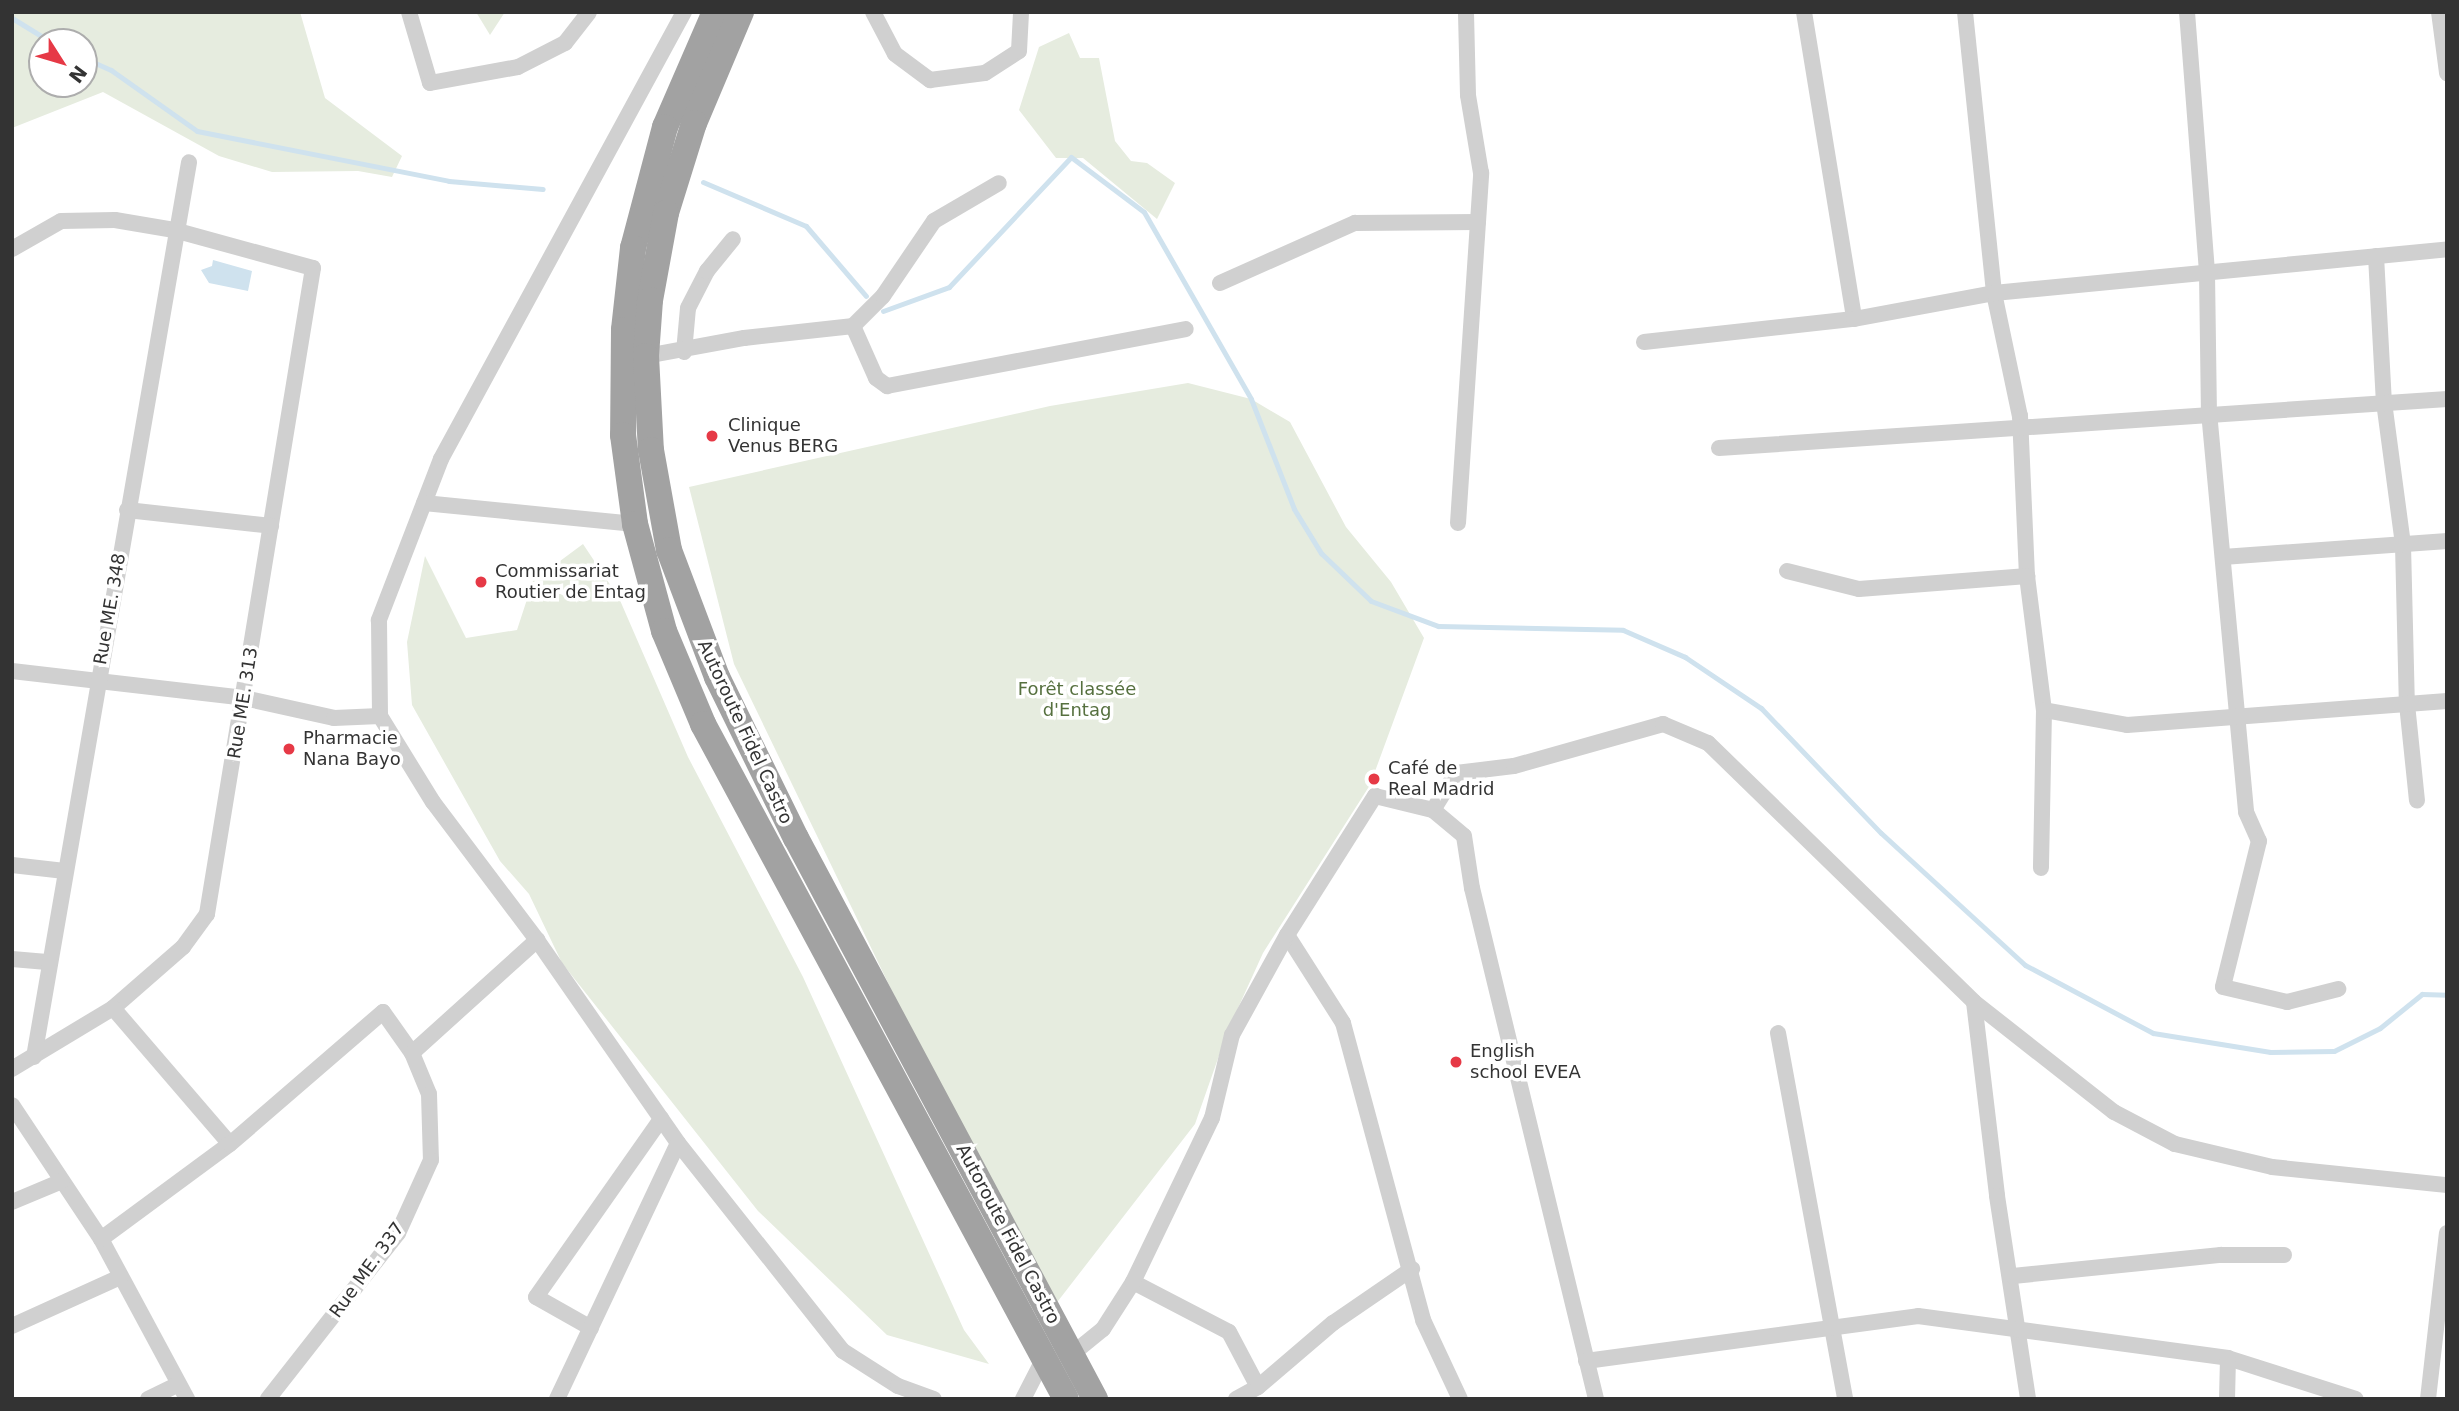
<!DOCTYPE html>
<meta charset="utf-8">
<style>
body{margin:0}
#map{position:relative;width:2459px;height:1411px;overflow:hidden;background:#fff;font-family:"DejaVu Sans",sans-serif}
div>[style]{position:absolute}
.green>*{inset:0;background:#e6ecdf}
.water>*{inset:0;background:#cfe2ee}
.stream>*{height:5px;margin:-2.5px;padding:0 2.5px;transform-origin:2.5px;border-radius:2.5px;background:#cfe2ee}
.minor>*{height:16px;margin:-8px;padding:0 8px;transform-origin:8px;border-radius:8px;background:#d0d0d0}
.trunk>*{height:26px;margin:-13px;padding:0 13px;transform-origin:13px;border-radius:13px;background:#a2a2a2}
.dots>*{width:19px;height:19px;translate:-50% -50%;box-sizing:border-box;border:4px solid #fff;border-radius:50%}
span{translate:-50% -50%;white-space:nowrap;text-align:center;line-height:1.15;-webkit-text-stroke:7px #fff;paint-order:stroke}
.poi-label{font-size:18px;color:#333}
.left{translate:0 -50%;text-align:left}
.street-label{font-size:18px;color:#333}
.park-label{font-size:18px;color:#56703f}
.frame{position:absolute;inset:0;border:14px solid #333;pointer-events:none}
.north{position:absolute;left:28px;top:28px;width:70px;height:70px;box-sizing:border-box;background:#fff;border:2px solid #adadad;border-radius:50%;rotate:127deg;font-size:19px;font-weight:700;line-height:28px;text-align:center;color:#333}
.north::after{content:'';display:block;margin:auto;width:24px;height:32px;background:#e63946;clip-path:polygon(50% 0,100% 100%,50% 72%,0 100%)}
</style>
<div id="map">
<div class="green">
<div style="clip-path:polygon(evenodd,12px 12px,300px 12px,325px 98px,402px 156px,392px 177px,358px 171px,272px 172px,219px 156px,103px 92px,12px 128px,12px 12px,42px 42px,84px 42px,84px 84px,42px 84px,42px 42px)"></div>
<div style="clip-path:polygon(476px 12px,505px 12px,490px 35px)"></div>
<div style="clip-path:polygon(1069px 33px,1080px 58px,1099px 58px,1115px 141px,1131px 161px,1147px 163px,1175px 183px,1157px 219px,1083px 158px,1056px 158px,1019px 110px,1039px 47px)"></div>
<div style="clip-path:polygon(1188px 383px,1251px 399px,1290px 422px,1346px 527px,1391px 582px,1424px 638px,1370px 785px,1263px 953px,1228px 1030px,1195px 1124px,1048px 1314px,734px 664px,689px 487px,1050px 406px)"></div>
<div style="clip-path:polygon(583px 544px,619px 598px,688px 757px,803px 977px,964px 1330px,989px 1364px,887px 1335px,758px 1211px,562px 963px,529px 894px,500px 861px,412px 705px,407px 642px,425px 556px,466px 638px,517px 630px,533px 581px)"></div>
</div>
<div class="water">
<div style="clip-path:polygon(213px 260px,252px 271px,248px 291px,209px 283px,201px 270px,212px 266px)"></div>
</div>
<div class="stream">
<div style="left:12px;top:18px;width:46px;rotate:31.6deg"></div>
<div style="left:84px;top:58px;width:30px;rotate:24deg"></div>
<div style="left:111px;top:70px;width:105px;rotate:35.3deg"></div>
<div style="left:197px;top:131px;width:257px;rotate:11.2deg"></div>
<div style="left:449px;top:181px;width:94px;rotate:4.9deg"></div>
<div style="left:703px;top:182px;width:112px;rotate:23.1deg"></div>
<div style="left:806px;top:226px;width:92px;rotate:49.4deg"></div>
<div style="left:883px;top:311px;width:70px;rotate:-20deg"></div>
<div style="left:949px;top:287px;width:178px;rotate:-46.8deg"></div>
<div style="left:1071px;top:157px;width:91px;rotate:37deg"></div>
<div style="left:1144px;top:212px;width:215px;rotate:60.2deg"></div>
<div style="left:1251px;top:399px;width:118px;rotate:68.6deg"></div>
<div style="left:1294px;top:509px;width:52px;rotate:58.5deg"></div>
<div style="left:1321px;top:553px;width:69px;rotate:43.8deg"></div>
<div style="left:1371px;top:601px;width:72px;rotate:20.5deg"></div>
<div style="left:1438px;top:626px;width:185px;rotate:1.2deg"></div>
<div style="left:1623px;top:630px;width:68px;rotate:23.5deg"></div>
<div style="left:1685px;top:657px;width:92px;rotate:33.9deg"></div>
<div style="left:1761px;top:708px;width:173px;rotate:46.2deg"></div>
<div style="left:1881px;top:833px;width:195px;rotate:42.5deg"></div>
<div style="left:2025px;top:965px;width:145px;rotate:28deg"></div>
<div style="left:2153px;top:1033px;width:119px;rotate:9.2deg"></div>
<div style="left:2270px;top:1052px;width:64px;rotate:-0.9deg"></div>
<div style="left:2334px;top:1051px;width:51px;rotate:-26.6deg"></div>
<div style="left:2380px;top:1028px;width:54px;rotate:-39deg"></div>
<div style="left:2422px;top:994px;width:25px;rotate:2deg"></div>
</div>
<div class="minor">
<div style="left:409px;top:12px;width:74px;rotate:73.5deg"></div>
<div style="left:430px;top:83px;width:89px;rotate:-10.3deg"></div>
<div style="left:518px;top:67px;width:53px;rotate:-27.1deg"></div>
<div style="left:565px;top:43px;width:39px;rotate:-52deg"></div>
<div style="left:684px;top:12px;width:509px;rotate:118.53deg"></div>
<div style="left:441px;top:459px;width:173px;rotate:111.1deg"></div>
<div style="left:379px;top:620px;width:96px;rotate:89.4deg"></div>
<div style="left:380px;top:716px;width:101px;rotate:58.4deg"></div>
<div style="left:433px;top:802px;width:173px;rotate:53deg"></div>
<div style="left:537px;top:940px;width:247px;rotate:55.2deg"></div>
<div style="left:678px;top:1143px;width:265px;rotate:51.6deg"></div>
<div style="left:843px;top:1351px;width:65px;rotate:32.5deg"></div>
<div style="left:898px;top:1386px;width:38px;rotate:20deg"></div>
<div style="left:873px;top:12px;width:47px;rotate:62.4deg"></div>
<div style="left:895px;top:54px;width:44px;rotate:36.6deg"></div>
<div style="left:930px;top:80px;width:55px;rotate:-7.3deg"></div>
<div style="left:985px;top:73px;width:40px;rotate:-32.9deg"></div>
<div style="left:1019px;top:51px;width:39px;rotate:-87deg"></div>
<div style="left:1804px;top:12px;width:311px;rotate:80.7deg"></div>
<div style="left:1965px;top:12px;width:282px;rotate:84.1deg"></div>
<div style="left:1994px;top:293px;width:126px;rotate:78.1deg"></div>
<div style="left:2020px;top:416px;width:160px;rotate:87.5deg"></div>
<div style="left:2027px;top:576px;width:135px;rotate:82.8deg"></div>
<div style="left:2044px;top:710px;width:158px;rotate:91.1deg"></div>
<div style="left:2187px;top:12px;width:262px;rotate:85.6deg"></div>
<div style="left:2207px;top:273px;width:139px;rotate:89.2deg"></div>
<div style="left:2209px;top:412px;width:402px;rotate:84.7deg"></div>
<div style="left:2246px;top:812px;width:32px;rotate:66deg"></div>
<div style="left:2259px;top:841px;width:150px;rotate:103.9deg"></div>
<div style="left:2223px;top:987px;width:66px;rotate:13.2deg"></div>
<div style="left:2287px;top:1002px;width:53px;rotate:-14.3deg"></div>
<div style="left:2439px;top:12px;width:62px;rotate:82.5deg"></div>
<div style="left:12px;top:249px;width:56px;rotate:-29.7deg"></div>
<div style="left:61px;top:221px;width:54px;rotate:-1.1deg"></div>
<div style="left:115px;top:220px;width:60px;rotate:9.6deg"></div>
<div style="left:174px;top:230px;width:144px;rotate:15.3deg"></div>
<div style="left:313px;top:268px;width:655px;rotate:99.32deg"></div>
<div style="left:207px;top:914px;width:41px;rotate:126deg"></div>
<div style="left:183px;top:947px;width:93px;rotate:138.9deg"></div>
<div style="left:113px;top:1008px;width:118px;rotate:148.9deg"></div>
<div style="left:2376px;top:256px;width:146px;rotate:86.9deg"></div>
<div style="left:2384px;top:402px;width:144px;rotate:82.4deg"></div>
<div style="left:2403px;top:545px;width:159px;rotate:88.6deg"></div>
<div style="left:2407px;top:704px;width:97px;rotate:84.1deg"></div>
<div style="left:1220px;top:283px;width:148px;rotate:-24deg"></div>
<div style="left:1355px;top:223px;width:123px;rotate:-0.5deg"></div>
<div style="left:853px;top:326px;width:42px;rotate:-45deg"></div>
<div style="left:883px;top:296px;width:91px;rotate:-55.8deg"></div>
<div style="left:934px;top:221px;width:75px;rotate:-30.3deg"></div>
<div style="left:1644px;top:342px;width:211px;rotate:-6.3deg"></div>
<div style="left:1854px;top:319px;width:142px;rotate:-10.5deg"></div>
<div style="left:1994px;top:293px;width:455px;rotate:-5.5deg"></div>
<div style="left:684px;top:352px;width:44px;rotate:-84.8deg"></div>
<div style="left:688px;top:308px;width:42px;rotate:-62.8deg"></div>
<div style="left:707px;top:271px;width:41px;rotate:-50.9deg"></div>
<div style="left:646px;top:356px;width:100px;rotate:-10.4deg"></div>
<div style="left:744px;top:338px;width:110px;rotate:-6.3deg"></div>
<div style="left:853px;top:326px;width:57px;rotate:66.1deg"></div>
<div style="left:876px;top:378px;width:14px;rotate:36deg"></div>
<div style="left:887px;top:386px;width:304px;rotate:-10.8deg"></div>
<div style="left:1719px;top:448px;width:730px;rotate:-3.85deg"></div>
<div style="left:424px;top:503px;width:212px;rotate:5.7deg"></div>
<div style="left:127px;top:510px;width:145px;rotate:6.3deg"></div>
<div style="left:1458px;top:523px;width:351px;rotate:-86.2deg"></div>
<div style="left:1481px;top:173px;width:79px;rotate:-99.5deg"></div>
<div style="left:1468px;top:95px;width:83px;rotate:-91.4deg"></div>
<div style="left:2223px;top:557px;width:225px;rotate:-4.1deg"></div>
<div style="left:1787px;top:571px;width:74px;rotate:14deg"></div>
<div style="left:1859px;top:589px;width:169px;rotate:-4.4deg"></div>
<div style="left:12px;top:671px;width:234px;rotate:6.6deg"></div>
<div style="left:244px;top:698px;width:92px;rotate:12.5deg"></div>
<div style="left:334px;top:718px;width:46px;rotate:-2.5deg"></div>
<div style="left:2044px;top:710px;width:84px;rotate:10.2deg"></div>
<div style="left:2127px;top:725px;width:321px;rotate:-4.3deg"></div>
<div style="left:1433px;top:810px;width:44px;rotate:-58.1deg"></div>
<div style="left:1456px;top:773px;width:58px;rotate:-6.9deg"></div>
<div style="left:1514px;top:766px;width:155px;rotate:-15.7deg"></div>
<div style="left:1663px;top:724px;width:49px;rotate:22.9deg"></div>
<div style="left:1708px;top:743px;width:371px;rotate:44.2deg"></div>
<div style="left:1974px;top:1002px;width:195px;rotate:83.2deg"></div>
<div style="left:1997px;top:1196px;width:205px;rotate:81.3deg"></div>
<div style="left:12px;top:865px;width:53px;rotate:6.5deg"></div>
<div style="left:1287px;top:935px;width:104px;rotate:57.5deg"></div>
<div style="left:1343px;top:1023px;width:308px;rotate:74.9deg"></div>
<div style="left:1423px;top:1320px;width:87px;rotate:64.9deg"></div>
<div style="left:12px;top:959px;width:38px;rotate:5deg"></div>
<div style="left:1974px;top:1002px;width:178px;rotate:38.2deg"></div>
<div style="left:2114px;top:1112px;width:69px;rotate:27.7deg"></div>
<div style="left:2175px;top:1144px;width:100px;rotate:13.3deg"></div>
<div style="left:2272px;top:1167px;width:176px;rotate:5.9deg"></div>
<div style="left:113px;top:1008px;width:179px;rotate:49.3deg"></div>
<div style="left:1778px;top:1033px;width:372px;rotate:79.6deg"></div>
<div style="left:412px;top:1053px;width:169px;rotate:-42.1deg"></div>
<div style="left:34px;top:1057px;width:908px;rotate:-80.17deg"></div>
<div style="left:12px;top:1105px;width:161px;rotate:56.4deg"></div>
<div style="left:101px;top:1239px;width:182px;rotate:61.7deg"></div>
<div style="left:12px;top:1202px;width:54px;rotate:-22.8deg"></div>
<div style="left:101px;top:1239px;width:160px;rotate:-36.4deg"></div>
<div style="left:230px;top:1144px;width:202px;rotate:-40.8deg"></div>
<div style="left:383px;top:1012px;width:50px;rotate:54.7deg"></div>
<div style="left:412px;top:1053px;width:44px;rotate:67.5deg"></div>
<div style="left:429px;top:1094px;width:66px;rotate:88.3deg"></div>
<div style="left:431px;top:1160px;width:80px;rotate:114.3deg"></div>
<div style="left:398px;top:1233px;width:211px;rotate:128.1deg"></div>
<div style="left:2013px;top:1276px;width:209px;rotate:-5.8deg"></div>
<div style="left:2221px;top:1255px;width:63px"></div>
<div style="left:1133px;top:1282px;width:108px;rotate:27.5deg"></div>
<div style="left:1229px;top:1332px;width:62px;rotate:62.2deg"></div>
<div style="left:12px;top:1326px;width:119px;rotate:-24.4deg"></div>
<div style="left:591px;top:1328px;width:63px;rotate:-150.6deg"></div>
<div style="left:536px;top:1297px;width:218px;rotate:-54.9deg"></div>
<div style="left:1071px;top:1355px;width:41px;rotate:-39.1deg"></div>
<div style="left:1103px;top:1329px;width:56px;rotate:-57.4deg"></div>
<div style="left:1133px;top:1282px;width:182px;rotate:-64.3deg"></div>
<div style="left:1212px;top:1118px;width:85px;rotate:-76.5deg"></div>
<div style="left:1232px;top:1035px;width:114px;rotate:-61.2deg"></div>
<div style="left:1287px;top:935px;width:165px;rotate:-57.7deg"></div>
<div style="left:1375px;top:796px;width:60px;rotate:13.6deg"></div>
<div style="left:1433px;top:810px;width:40px;rotate:40deg"></div>
<div style="left:1464px;top:836px;width:53px;rotate:81.3deg"></div>
<div style="left:1472px;top:888px;width:526px;rotate:76.36deg"></div>
<div style="left:1586px;top:1361px;width:335px;rotate:-7.7deg"></div>
<div style="left:1918px;top:1316px;width:313px;rotate:7.7deg"></div>
<div style="left:2228px;top:1358px;width:134px;rotate:17.8deg"></div>
<div style="left:148px;top:1399px;width:32px;rotate:-26deg"></div>
<div style="left:557px;top:1399px;width:283px;rotate:-64.7deg"></div>
<div style="left:1023px;top:1399px;width:44px;rotate:-62.9deg"></div>
<div style="left:1236px;top:1399px;width:25px;rotate:-29deg"></div>
<div style="left:1258px;top:1387px;width:99px;rotate:-40.5deg"></div>
<div style="left:1333px;top:1323px;width:96px;rotate:-34.4deg"></div>
<div style="left:2227px;top:1399px;width:41px;rotate:-88.6deg"></div>
<div style="left:2428px;top:1399px;width:167px;rotate:-83.5deg"></div>
</div>
<div class="trunk">
<div style="left:715px;top:12px;width:125px;rotate:113.5deg"></div>
<div style="left:665px;top:127px;width:125px;rotate:104.8deg"></div>
<div style="left:633px;top:248px;width:82px;rotate:96.3deg"></div>
<div style="left:624px;top:330px;width:105px;rotate:90.5deg"></div>
<div style="left:623px;top:435px;width:90px;rotate:82.3deg"></div>
<div style="left:635px;top:524px;width:111px;rotate:74.8deg"></div>
<div style="left:664px;top:631px;width:101px;rotate:67.2deg"></div>
<div style="left:703px;top:724px;width:766px;rotate:61.73deg"></div>
<div style="left:741px;top:12px;width:121px;rotate:112.9deg"></div>
<div style="left:694px;top:123px;width:94px;rotate:107.3deg"></div>
<div style="left:666px;top:213px;width:88px;rotate:100.4deg"></div>
<div style="left:650px;top:300px;width:56px;rotate:94.1deg"></div>
<div style="left:646px;top:356px;width:94px;rotate:87deg"></div>
<div style="left:651px;top:450px;width:102px;rotate:79.8deg"></div>
<div style="left:669px;top:550px;width:136px;rotate:69.3deg"></div>
<div style="left:717px;top:677px;width:179px;rotate:63.9deg"></div>
<div style="left:796px;top:838px;width:636px;rotate:61.94deg"></div>
</div>
<div class="dots">
<div style="left:712px;top:436px;background:#e63946"></div>
<div style="left:481px;top:582px;background:#e63946"></div>
<div style="left:289px;top:749px;background:#e63946"></div>
<div style="left:1374px;top:779px;background:#e63946"></div>
<div style="left:1456px;top:1062px;background:#e63946"></div>
</div>
<div class="poi-label">
<span class="left" style="left:728px;top:436px">Clinique<br>Venus BERG</span>
<span class="left" style="left:495px;top:582px">Commissariat<br>Routier de Entag</span>
<span class="left" style="left:303px;top:749px">Pharmacie<br>Nana Bayo</span>
<span class="left" style="left:1388px;top:779px">Café de<br>Real Madrid</span>
<span class="left" style="left:1470px;top:1062px">English<br>school EVEA</span>
</div>
<div class="street-label">
<span style="left:110px;top:609px;rotate:-80deg">Rue ME. 348</span>
<span style="left:243px;top:703px;rotate:-81deg">Rue ME. 313</span>
<span style="left:745px;top:732px;rotate:65deg">Autoroute Fidel Castro</span>
<span style="left:1008px;top:1234px;rotate:62deg">Autoroute Fidel Castro</span>
<span style="left:367px;top:1270px;rotate:-54deg">Rue ME. 337</span>
</div>
<div class="park-label">
<span style="left:1077px;top:700px">Forêt classée<br>d'Entag</span>
</div>
<div class="frame"></div>
<div class="north">N</div>
</div>
